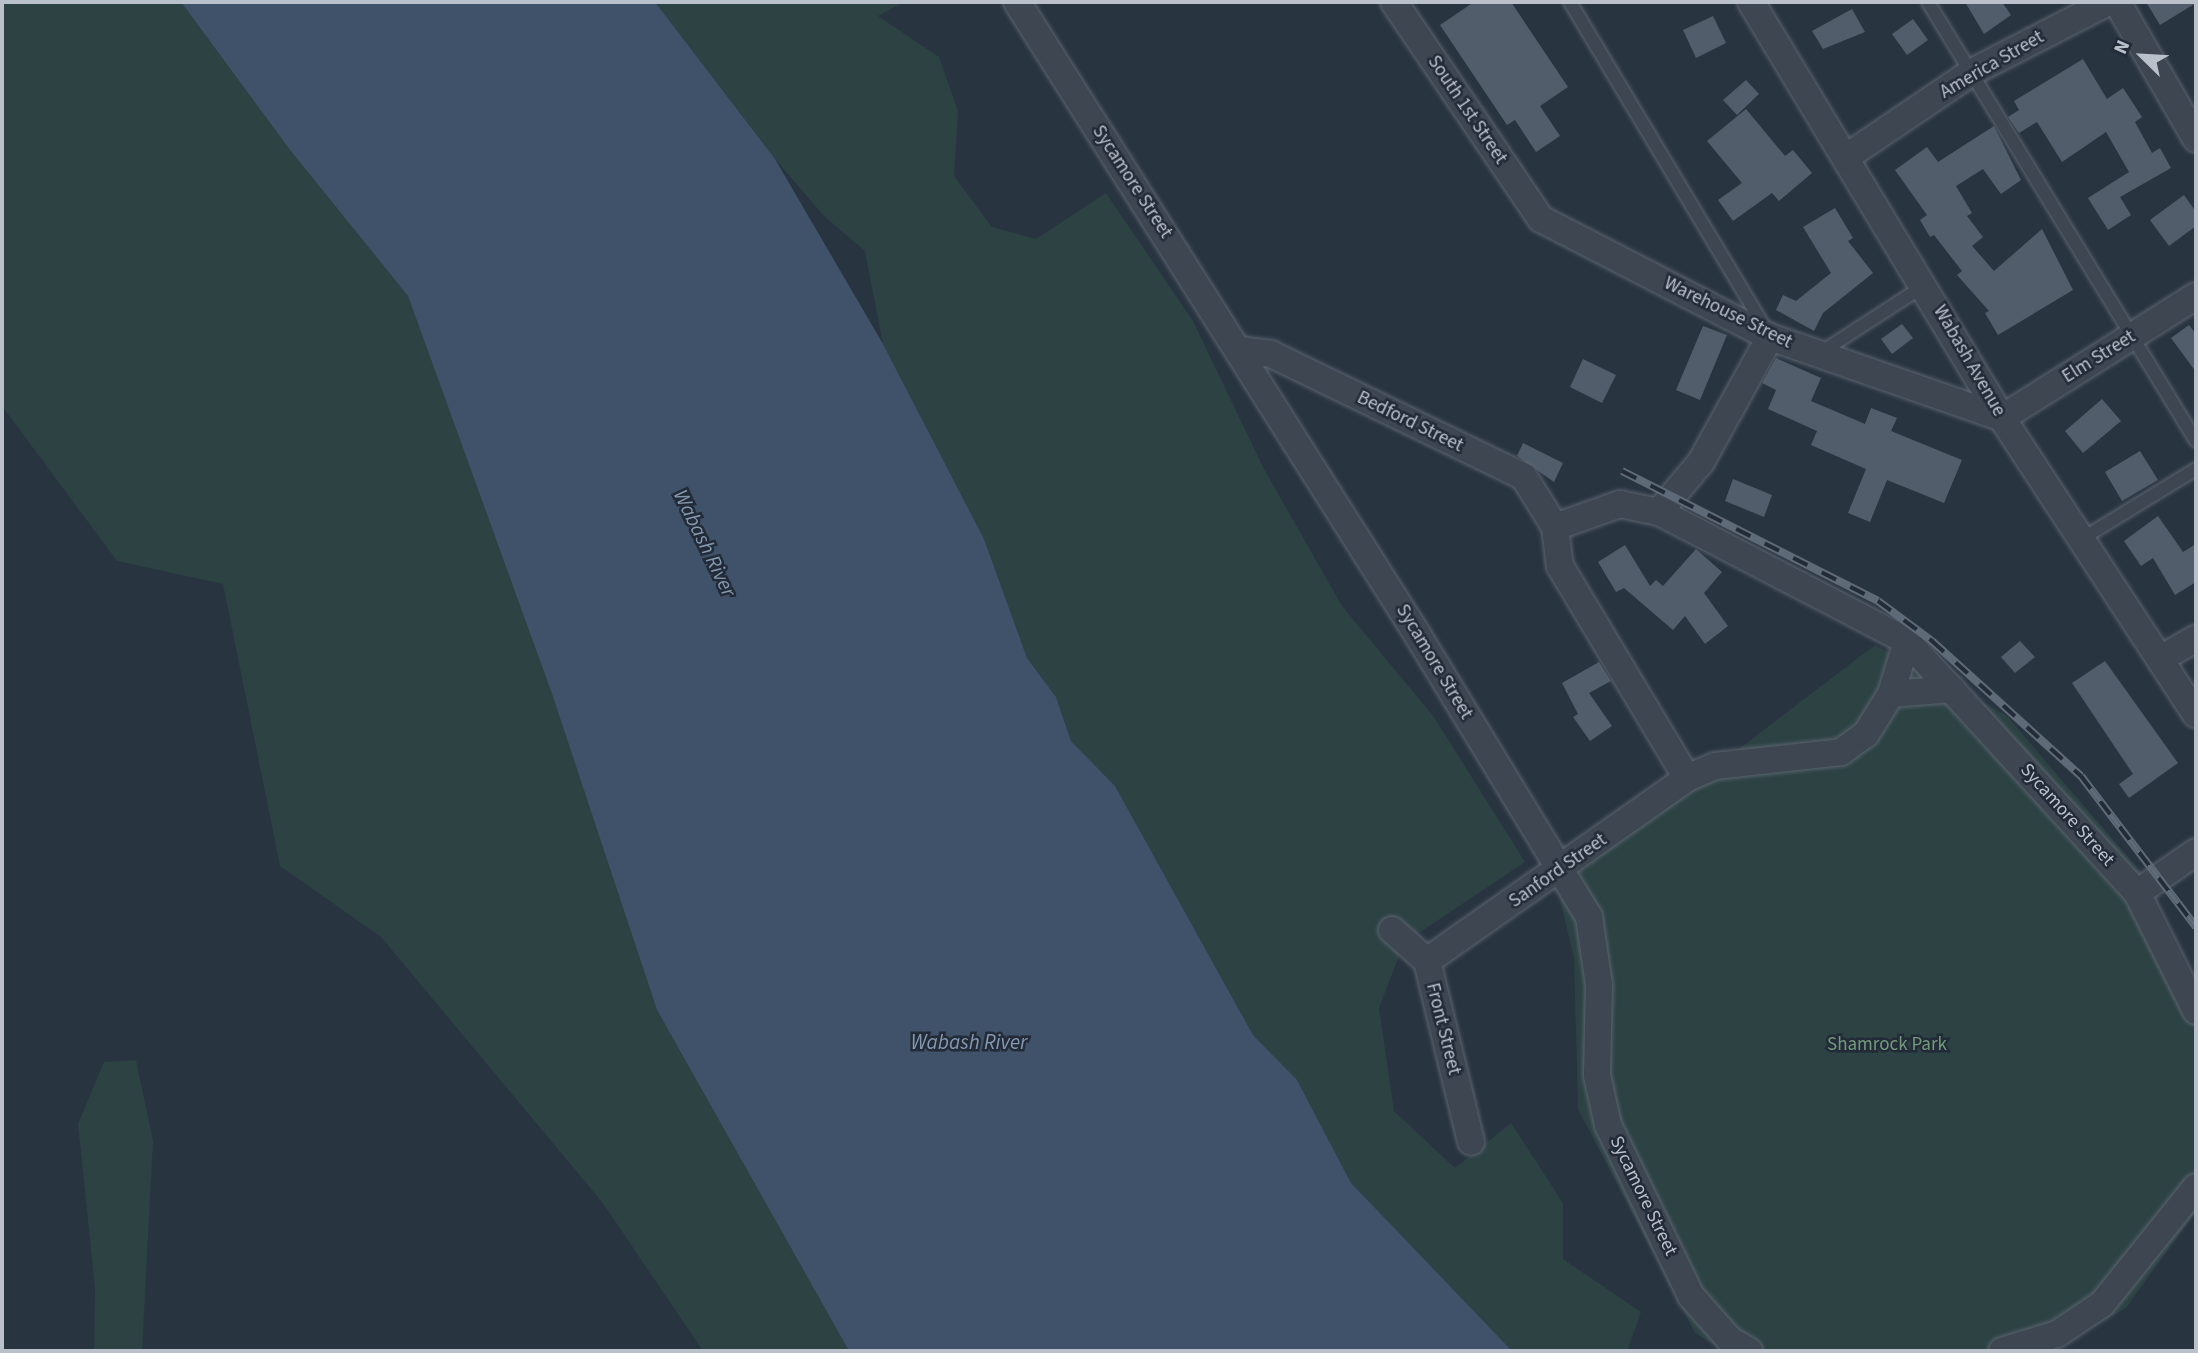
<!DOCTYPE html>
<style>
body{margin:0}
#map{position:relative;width:2198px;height:1353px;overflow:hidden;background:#293441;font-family:"Source Sans 3",sans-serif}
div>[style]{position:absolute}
.green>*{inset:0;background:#2c4243}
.water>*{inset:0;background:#405269}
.building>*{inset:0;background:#525d6c}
.roads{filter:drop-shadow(0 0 2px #5b646f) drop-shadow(0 0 2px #5b646f)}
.service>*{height:12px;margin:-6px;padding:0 6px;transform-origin:6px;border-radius:6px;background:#3d4651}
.minor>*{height:26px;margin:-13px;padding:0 13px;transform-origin:13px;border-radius:13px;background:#3d4651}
.rail>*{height:8px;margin-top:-4px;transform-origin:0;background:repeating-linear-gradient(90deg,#222b37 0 16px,#5f6a78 0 32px);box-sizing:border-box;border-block:2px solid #5f6a78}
span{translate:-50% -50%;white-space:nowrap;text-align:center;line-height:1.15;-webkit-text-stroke:5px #222b37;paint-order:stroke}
.street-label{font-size:19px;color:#bac1cb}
.park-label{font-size:19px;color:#739a7b}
.water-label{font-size:21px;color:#8498b0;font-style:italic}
.frame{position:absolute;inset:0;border:4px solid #bac1cb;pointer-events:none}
.north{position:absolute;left:2107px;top:21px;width:70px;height:70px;-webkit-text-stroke:5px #222b37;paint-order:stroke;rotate:294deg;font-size:19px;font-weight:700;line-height:28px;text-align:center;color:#bac1cb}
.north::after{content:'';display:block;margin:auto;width:24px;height:32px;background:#bac1cb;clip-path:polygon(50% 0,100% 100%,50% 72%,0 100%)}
</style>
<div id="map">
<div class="green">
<div style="clip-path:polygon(2px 2px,181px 2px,290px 150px,408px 296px,552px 694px,657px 1010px,849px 1351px,703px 1351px,602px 1202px,381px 937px,280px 866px,223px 584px,117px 561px,2px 406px)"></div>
<div style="clip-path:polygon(655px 2px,904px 2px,878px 16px,939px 57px,958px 111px,954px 176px,992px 227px,1036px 239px,1106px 193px,1193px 321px,1264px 469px,1342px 606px,1434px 717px,1525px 862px,1404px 943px,1379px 1008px,1394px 1111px,1455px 1168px,1511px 1123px,1563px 1203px,1563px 1259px,1641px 1312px,1627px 1351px,1508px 1351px,1351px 1183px,1299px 1084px,1253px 1035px,1115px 786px,1071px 741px,1056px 697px,1027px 658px,984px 539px,883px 344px,865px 251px,824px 216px,775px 159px)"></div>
<div style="clip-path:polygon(1875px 645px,2006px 715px,2140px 871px,2196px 983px,2196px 1211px,2126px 1308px,2050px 1351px,1724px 1351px,1695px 1333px,1578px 1109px,1574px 958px,1557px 888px)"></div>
<div style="clip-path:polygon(136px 1060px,153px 1141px,142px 1351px,94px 1351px,95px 1288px,78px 1124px,104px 1062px)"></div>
</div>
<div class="water">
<div style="clip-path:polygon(181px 2px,655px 2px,775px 159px,883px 344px,984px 539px,1027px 658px,1056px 697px,1071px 741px,1115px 786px,1253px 1035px,1297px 1080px,1351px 1183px,1512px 1351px,849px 1351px,657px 1010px,552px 694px,408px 296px,290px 150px)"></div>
</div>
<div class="building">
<div style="clip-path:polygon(1474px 2px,1511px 2px,1568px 87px,1540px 106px,1560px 136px,1536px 152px,1515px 120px,1507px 125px,1440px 25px)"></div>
<div style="clip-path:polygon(1965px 2px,2002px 2px,2011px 15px,1984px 34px)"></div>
<div style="clip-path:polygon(2146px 2px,2196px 2px,2196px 3px,2160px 25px)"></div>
<div style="clip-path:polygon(1852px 9px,1865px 32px,1823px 49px,1812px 31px)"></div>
<div style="clip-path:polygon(1713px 16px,1726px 43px,1696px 58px,1683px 30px)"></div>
<div style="clip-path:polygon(1913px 19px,1928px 40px,1907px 55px,1892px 34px)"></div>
<div style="clip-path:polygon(2083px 59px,2107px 99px,2123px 88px,2142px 117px,2135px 122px,2152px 153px,2160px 148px,2171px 168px,2120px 197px,2131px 215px,2108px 230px,2088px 198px,2129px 172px,2106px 132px,2062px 162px,2037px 122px,2019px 133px,2008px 117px,2019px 110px,2014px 101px)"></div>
<div style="clip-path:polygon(1746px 80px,1759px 94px,1737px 115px,1723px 100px)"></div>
<div style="clip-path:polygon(1746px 109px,1785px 156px,1793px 150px,1812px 173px,1779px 201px,1772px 193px,1733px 221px,1718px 200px,1742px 183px,1707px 141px)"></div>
<div style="clip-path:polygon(1994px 126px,2021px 180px,2001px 194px,1983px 169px,1956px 186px,1972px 213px,1967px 216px,1983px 237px,1972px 246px,1994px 271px,2042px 229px,2073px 290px,1998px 335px,1985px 313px,1989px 311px,1957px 275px,1962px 271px,1934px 235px,1930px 237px,1920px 220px,1927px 215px,1895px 170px,1927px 147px,1938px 162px)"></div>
<div style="clip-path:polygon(2184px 195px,2196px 212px,2196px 226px,2169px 246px,2150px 220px)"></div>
<div style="clip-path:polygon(1835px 208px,1853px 238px,1848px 241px,1873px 273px,1823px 313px,1814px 331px,1776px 310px,1783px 295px,1796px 301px,1831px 273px,1803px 227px)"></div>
<div style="clip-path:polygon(1902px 324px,1913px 338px,1892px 354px,1881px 339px)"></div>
<div style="clip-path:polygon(2189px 325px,2196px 334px,2196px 372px,2171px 338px)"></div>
<div style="clip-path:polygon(1703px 326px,1727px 335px,1700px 400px,1676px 390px)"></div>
<div style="clip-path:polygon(1776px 358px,1821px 378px,1811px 401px,1865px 424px,1871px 408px,1897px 418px,1891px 431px,1962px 460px,1944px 503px,1887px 480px,1870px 522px,1848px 513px,1866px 469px,1811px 445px,1817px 431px,1768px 409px,1776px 390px,1762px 383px)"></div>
<div style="clip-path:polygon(1583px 359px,1616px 375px,1602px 403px,1570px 387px)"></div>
<div style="clip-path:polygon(2102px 399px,2121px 421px,2083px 453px,2065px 431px)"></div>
<div style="clip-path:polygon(1523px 443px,1563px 463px,1554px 482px,1517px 456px)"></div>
<div style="clip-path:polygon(2140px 451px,2158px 480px,2122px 501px,2105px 472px)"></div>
<div style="clip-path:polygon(1733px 479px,1772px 495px,1764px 517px,1725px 501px)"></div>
<div style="clip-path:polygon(2158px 516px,2183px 552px,2196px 544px,2196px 582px,2175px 595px,2153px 558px,2141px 566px,2124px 541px)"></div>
<div style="clip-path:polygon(1625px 545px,1650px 586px,1656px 580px,1663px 586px,1696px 549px,1722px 572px,1704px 593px,1728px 626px,1705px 644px,1685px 616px,1673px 630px,1624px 588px,1616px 592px,1598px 562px)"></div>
<div style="clip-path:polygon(2020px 641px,2035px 657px,2015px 673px,2001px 657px)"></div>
<div style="clip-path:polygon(2105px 661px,2178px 763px,2129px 798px,2119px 784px,2133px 774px,2072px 683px)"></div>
<div style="clip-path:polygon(1599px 662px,1611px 681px,1589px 693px,1612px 726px,1590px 741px,1573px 717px,1578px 714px,1562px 683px)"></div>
</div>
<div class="roads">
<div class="service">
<div style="left:1570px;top:2px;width:381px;rotate:59.1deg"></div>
<div style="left:1928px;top:2px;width:514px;rotate:58.6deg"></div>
<div style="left:1820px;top:353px;width:125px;rotate:-32.9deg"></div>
<div style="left:2080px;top:540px;width:136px;rotate:-31.5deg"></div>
</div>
<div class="minor">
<div style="left:1017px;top:2px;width:748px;rotate:57.67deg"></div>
<div style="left:1417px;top:634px;width:331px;rotate:58.7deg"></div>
<div style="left:1589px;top:917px;width:69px;rotate:81.6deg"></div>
<div style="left:1599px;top:985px;width:90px;rotate:91.3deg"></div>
<div style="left:1597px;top:1075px;width:51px;rotate:77.6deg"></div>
<div style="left:1608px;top:1125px;width:190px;rotate:64.1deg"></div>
<div style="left:1691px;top:1296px;width:59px;rotate:48.4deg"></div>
<div style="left:1730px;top:1340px;width:22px;rotate:30deg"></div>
<div style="left:1394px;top:2px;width:262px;rotate:55.9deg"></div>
<div style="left:1541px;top:219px;width:258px;rotate:27.3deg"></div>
<div style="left:1770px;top:337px;width:246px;rotate:19.2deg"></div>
<div style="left:2002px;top:418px;width:229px;rotate:-32.2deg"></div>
<div style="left:1751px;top:2px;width:486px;rotate:58.9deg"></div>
<div style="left:2002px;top:418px;width:354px;rotate:56.8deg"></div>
<div style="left:2117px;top:2px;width:158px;rotate:60deg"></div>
<div style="left:1845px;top:158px;width:153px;rotate:-34.1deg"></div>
<div style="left:1972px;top:72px;width:153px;rotate:-27.2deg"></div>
<div style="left:1240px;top:350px;width:31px;rotate:7deg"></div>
<div style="left:1271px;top:354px;width:281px;rotate:25.9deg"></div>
<div style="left:1524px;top:477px;width:59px;rotate:58.2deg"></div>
<div style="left:1555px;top:527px;width:39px;rotate:83deg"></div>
<div style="left:1560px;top:566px;width:247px;rotate:59.1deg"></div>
<div style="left:1555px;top:527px;width:69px;rotate:-19.5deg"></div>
<div style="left:1620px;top:504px;width:40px;rotate:12deg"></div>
<div style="left:1659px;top:512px;width:65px;rotate:-50deg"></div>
<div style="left:1701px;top:462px;width:143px;rotate:-61.1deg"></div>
<div style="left:1907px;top:641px;width:341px;rotate:47.6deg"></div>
<div style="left:2137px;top:893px;width:132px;rotate:63.4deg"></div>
<div style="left:2162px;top:658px;width:39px;rotate:-30deg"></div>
<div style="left:1891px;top:694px;width:61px;rotate:-4.7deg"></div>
<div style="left:2137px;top:893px;width:72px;rotate:-34.8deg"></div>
<div style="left:1392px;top:930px;width:47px;rotate:41.5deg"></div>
<div style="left:1427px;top:961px;width:186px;rotate:76.3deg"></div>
<div style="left:1427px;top:961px;width:318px;rotate:-35.1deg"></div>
<div style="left:1687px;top:778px;width:30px;rotate:-23deg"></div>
<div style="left:1715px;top:766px;width:127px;rotate:-6.3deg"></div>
<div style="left:1841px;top:752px;width:31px;rotate:-36deg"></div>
<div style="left:1866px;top:734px;width:47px;rotate:-58deg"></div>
<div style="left:1891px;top:694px;width:55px;rotate:-73.2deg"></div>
<div style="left:1907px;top:641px;width:280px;rotate:-152.5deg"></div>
<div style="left:2002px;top:1351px;width:58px;rotate:-17.2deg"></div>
<div style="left:2057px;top:1334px;width:54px;rotate:-33.7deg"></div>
<div style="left:2102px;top:1304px;width:150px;rotate:-51.2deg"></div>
</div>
</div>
<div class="rail">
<div style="left:1622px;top:471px;width:287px;rotate:26.9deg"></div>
<div style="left:1878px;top:601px;width:67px;rotate:36.5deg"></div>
<div style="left:1932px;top:641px;width:201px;rotate:42.2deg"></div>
<div style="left:2081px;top:776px;width:190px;rotate:52.7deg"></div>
</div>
<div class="street-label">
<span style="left:1992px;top:65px;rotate:-30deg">America Street</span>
<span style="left:1467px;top:110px;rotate:56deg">South 1st Street</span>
<span style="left:1132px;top:182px;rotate:57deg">Sycamore Street</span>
<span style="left:1728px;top:313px;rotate:26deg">Warehouse Street</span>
<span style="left:2099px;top:357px;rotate:-32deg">Elm Street</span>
<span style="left:1969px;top:361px;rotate:60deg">Wabash Avenue</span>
<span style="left:1410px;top:422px;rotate:26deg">Bedford Street</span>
<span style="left:1434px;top:662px;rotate:59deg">Sycamore Street</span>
<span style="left:2067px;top:815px;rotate:48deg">Sycamore Street</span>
<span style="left:1558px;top:871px;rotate:-35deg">Sanford Street</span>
<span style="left:1443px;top:1029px;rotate:76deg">Front Street</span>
<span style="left:1643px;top:1196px;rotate:64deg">Sycamore Street</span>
</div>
<div class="park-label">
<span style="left:1887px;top:1045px">Shamrock Park</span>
</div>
<div class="water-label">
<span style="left:705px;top:543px;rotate:64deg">Wabash River</span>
<span style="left:969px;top:1042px">Wabash River</span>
</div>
<div class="frame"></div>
<div class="north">N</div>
</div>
